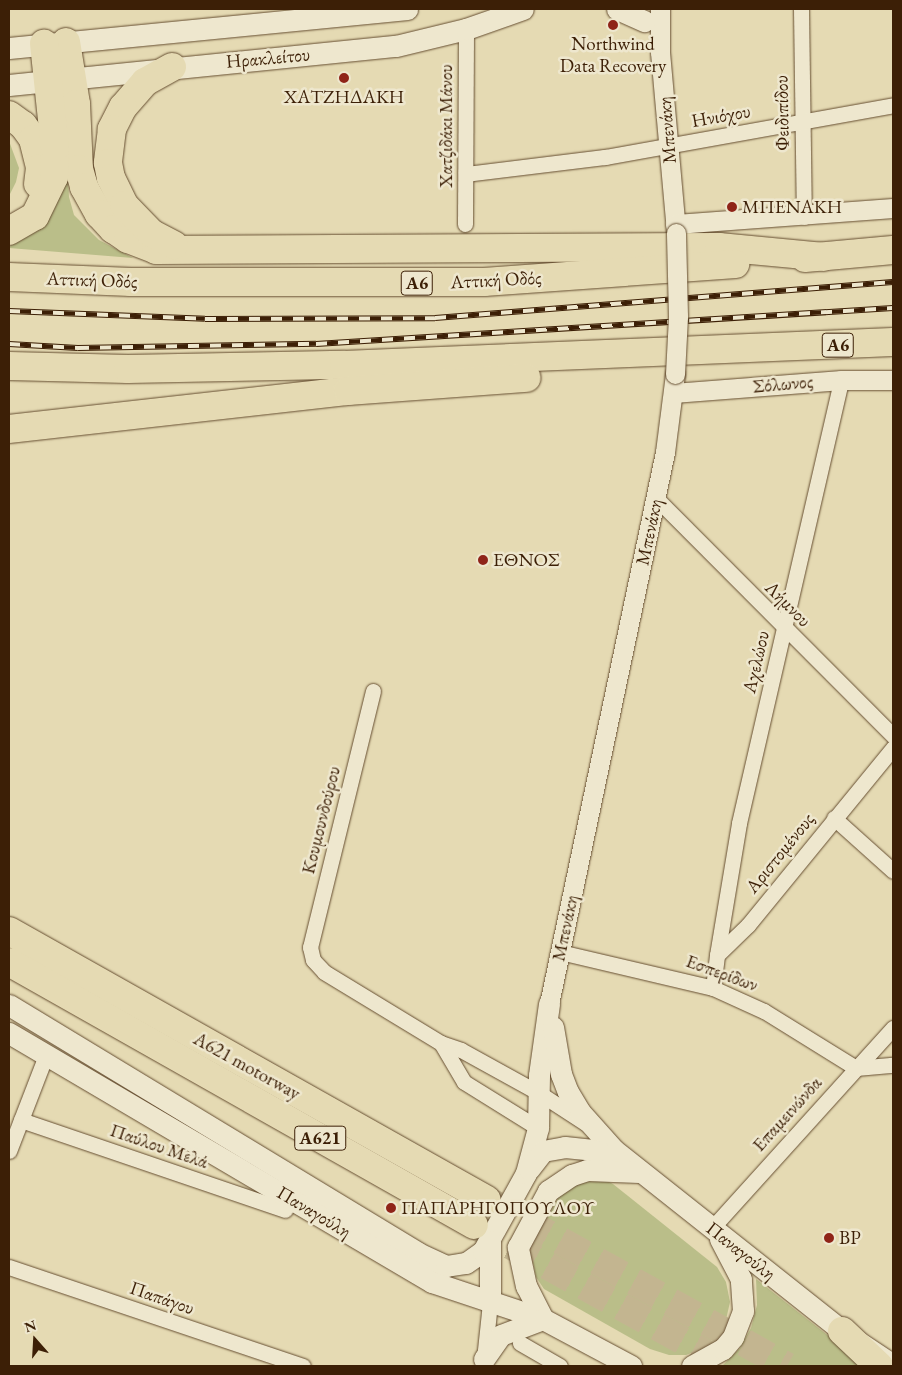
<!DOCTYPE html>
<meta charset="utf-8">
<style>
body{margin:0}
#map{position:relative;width:902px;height:1375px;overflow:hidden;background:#e5dab3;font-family:"EB Garamond",serif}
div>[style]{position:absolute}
.green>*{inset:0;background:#babe89}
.motorway-tunnel>*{height:28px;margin-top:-14px;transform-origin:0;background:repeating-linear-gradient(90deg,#c3b590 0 28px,transparent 0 42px)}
.roads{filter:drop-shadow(0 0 1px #664e31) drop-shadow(0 0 1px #664e31)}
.minor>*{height:15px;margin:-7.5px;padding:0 7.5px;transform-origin:7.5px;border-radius:7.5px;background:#eee7ce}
.tertiary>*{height:19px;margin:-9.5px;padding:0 9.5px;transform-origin:9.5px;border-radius:9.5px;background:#eee7ce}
.secondary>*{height:21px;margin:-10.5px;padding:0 10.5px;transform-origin:10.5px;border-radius:10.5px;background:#eee7ce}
.motorway>*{height:28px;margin:-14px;padding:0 14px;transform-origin:14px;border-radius:14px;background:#e5dab3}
.rail>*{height:5.5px;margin-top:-2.75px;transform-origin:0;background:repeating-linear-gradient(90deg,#eee7ce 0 11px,#3c1f06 0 22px);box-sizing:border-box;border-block:1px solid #3c1f06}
.bridges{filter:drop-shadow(0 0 1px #664e31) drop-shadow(0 0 1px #664e31)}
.tertiary-bridge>*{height:19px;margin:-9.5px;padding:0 9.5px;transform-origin:9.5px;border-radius:9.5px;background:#eee7ce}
.dots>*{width:14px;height:14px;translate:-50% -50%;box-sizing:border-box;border:2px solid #eee7ce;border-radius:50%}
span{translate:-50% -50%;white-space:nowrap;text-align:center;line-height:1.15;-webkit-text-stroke:5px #eee7ce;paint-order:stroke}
.shield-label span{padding:1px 4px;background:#eee7ce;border:1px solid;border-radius:4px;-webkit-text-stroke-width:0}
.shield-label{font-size:18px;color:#3c1f06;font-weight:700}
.poi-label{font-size:19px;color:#3c1f06}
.left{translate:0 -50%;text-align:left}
.street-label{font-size:19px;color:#3c1f06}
.frame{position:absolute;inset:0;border:10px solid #3c1f06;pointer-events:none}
.north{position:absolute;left:10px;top:1315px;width:50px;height:50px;-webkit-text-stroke:4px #eee7ce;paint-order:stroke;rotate:341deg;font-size:14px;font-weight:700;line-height:20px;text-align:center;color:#3c1f06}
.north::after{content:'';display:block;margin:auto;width:18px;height:22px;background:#3c1f06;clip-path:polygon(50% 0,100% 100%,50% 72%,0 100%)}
</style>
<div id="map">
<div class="green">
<div style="clip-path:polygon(9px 141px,19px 168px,16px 182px,9px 196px)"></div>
<div style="clip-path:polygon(67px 167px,69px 197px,74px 215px,99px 240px,133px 258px,9px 248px)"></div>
<div style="clip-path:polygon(599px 1177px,613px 1184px,717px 1267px,726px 1282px,730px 1302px,725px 1324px,706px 1347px,686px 1355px,669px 1355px,650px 1349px,544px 1289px,536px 1277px,531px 1254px,533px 1243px,562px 1191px,573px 1182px)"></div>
<div style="clip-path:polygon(756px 1279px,826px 1334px,864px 1366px,722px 1366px,740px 1348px,751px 1328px,757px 1305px)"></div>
</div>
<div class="motorway-tunnel">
<div style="left:487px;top:1200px;width:343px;rotate:29deg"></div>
<div style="left:474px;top:1225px;width:291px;rotate:29deg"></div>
</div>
<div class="roads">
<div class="minor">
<div style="left:801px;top:9px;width:208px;rotate:89.2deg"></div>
<div style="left:466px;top:174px;width:140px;rotate:-7deg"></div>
<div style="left:605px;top:157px;width:293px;rotate:-10.2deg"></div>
<div style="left:465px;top:224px;width:195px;rotate:-89.7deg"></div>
<div style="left:656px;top:498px;width:336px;rotate:45.1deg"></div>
<div style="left:373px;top:691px;width:264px;rotate:103.8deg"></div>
<div style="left:310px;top:947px;width:13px;rotate:77deg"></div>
<div style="left:313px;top:960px;width:16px;rotate:47deg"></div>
<div style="left:324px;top:972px;width:137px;rotate:31.3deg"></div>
<div style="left:441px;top:1043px;width:21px;rotate:19deg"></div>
<div style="left:461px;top:1050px;width:89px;rotate:28.9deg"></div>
<div style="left:539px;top:1093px;width:55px;rotate:33.1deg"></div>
<div style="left:834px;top:818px;width:79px;rotate:41.9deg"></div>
<div style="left:560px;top:952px;width:157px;rotate:13.2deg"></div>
<div style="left:713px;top:988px;width:56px;rotate:24.3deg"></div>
<div style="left:764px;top:1011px;width:108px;rotate:31.8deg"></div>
<div style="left:856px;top:1068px;width:37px;rotate:-5deg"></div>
<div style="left:717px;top:955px;width:134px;rotate:-80.5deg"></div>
<div style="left:739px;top:823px;width:455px;rotate:-77deg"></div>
<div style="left:713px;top:988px;width:33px;rotate:-83deg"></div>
<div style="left:717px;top:955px;width:43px;rotate:-44.1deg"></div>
<div style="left:748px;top:925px;width:229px;rotate:-50.7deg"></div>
<div style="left:441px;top:1043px;width:45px;rotate:59.5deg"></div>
<div style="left:464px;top:1082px;width:87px;rotate:31.9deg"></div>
<div style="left:21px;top:1120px;width:279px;rotate:18.8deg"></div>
<div style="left:9px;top:1151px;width:103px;rotate:-68.9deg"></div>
<div style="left:712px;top:1228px;width:270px;rotate:-47.9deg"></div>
<div style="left:9px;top:1267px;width:310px;rotate:18.6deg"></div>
<div style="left:520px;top:1343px;width:46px;rotate:29.9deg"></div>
<div style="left:484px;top:1359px;width:56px;rotate:-83.9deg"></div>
</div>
<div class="tertiary">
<div style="left:660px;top:9px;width:43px;rotate:90deg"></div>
<div style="left:660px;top:52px;width:182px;rotate:84.9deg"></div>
<div style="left:675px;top:224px;width:219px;rotate:-4.2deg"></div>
<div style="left:673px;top:393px;width:169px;rotate:-4.4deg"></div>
<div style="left:841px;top:380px;width:52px"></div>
<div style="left:549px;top:1004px;width:564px;rotate:-78.13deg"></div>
<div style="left:665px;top:452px;width:79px;rotate:-82.7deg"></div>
</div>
<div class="secondary">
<div style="left:617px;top:9px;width:30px;rotate:24deg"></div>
<div style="left:9px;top:48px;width:400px;rotate:-5.6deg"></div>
<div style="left:9px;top:85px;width:389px;rotate:-5.8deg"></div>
<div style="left:396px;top:46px;width:72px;rotate:-13.7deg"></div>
<div style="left:466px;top:29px;width:60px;rotate:-19.3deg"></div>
<div style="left:9px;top:1005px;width:478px;rotate:31.2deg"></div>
<div style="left:418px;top:1253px;width:31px;rotate:25deg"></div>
<div style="left:446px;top:1266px;width:20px;rotate:-9deg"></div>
<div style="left:466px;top:1263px;width:21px;rotate:-35deg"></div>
<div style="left:483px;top:1251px;width:89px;rotate:-61.1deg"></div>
<div style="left:526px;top:1173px;width:47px;rotate:-75.1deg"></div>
<div style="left:538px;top:1128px;width:53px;rotate:-88.9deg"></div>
<div style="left:539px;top:1075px;width:72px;rotate:-82deg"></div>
<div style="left:553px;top:1027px;width:48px;rotate:80.3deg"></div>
<div style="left:561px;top:1074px;width:19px;rotate:69deg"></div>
<div style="left:568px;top:1092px;width:23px;rotate:59deg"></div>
<div style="left:580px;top:1112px;width:51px;rotate:48.2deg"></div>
<div style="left:614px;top:1150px;width:291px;rotate:38.4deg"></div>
<div style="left:842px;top:1331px;width:61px;rotate:33.7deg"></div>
<div style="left:9px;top:1033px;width:491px;rotate:30.5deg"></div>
<div style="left:432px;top:1282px;width:117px;rotate:18.4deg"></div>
<div style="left:543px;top:1319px;width:100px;rotate:28.1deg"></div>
<div style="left:529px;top:1169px;width:23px;rotate:-52deg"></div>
<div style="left:543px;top:1151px;width:22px;rotate:-10deg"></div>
<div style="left:565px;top:1147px;width:28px;rotate:6deg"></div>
<div style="left:593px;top:1150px;width:28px;rotate:23deg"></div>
<div style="left:490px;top:1241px;width:62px;rotate:90deg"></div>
<div style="left:543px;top:1319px;width:37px;rotate:-117deg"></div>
<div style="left:526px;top:1286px;width:40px;rotate:-102deg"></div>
<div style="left:518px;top:1247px;width:64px;rotate:-61.8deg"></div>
<div style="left:548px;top:1191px;width:29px;rotate:-34deg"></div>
<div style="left:572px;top:1175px;width:16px;rotate:-18deg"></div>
<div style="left:587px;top:1170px;width:52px;rotate:2.2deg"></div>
<div style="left:484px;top:1359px;width:29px;rotate:-55deg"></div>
<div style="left:501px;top:1335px;width:45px;rotate:-20.9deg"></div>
<div style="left:692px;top:1366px;width:35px;rotate:-29deg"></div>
<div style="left:723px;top:1349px;width:16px;rotate:-50deg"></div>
<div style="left:733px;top:1337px;width:28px;rotate:-69deg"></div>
<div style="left:743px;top:1311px;width:32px;rotate:-94deg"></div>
<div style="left:741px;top:1279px;width:45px;rotate:-117.7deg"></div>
</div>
<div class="motorway">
<div style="left:66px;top:42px;width:63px;rotate:80.8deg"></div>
<div style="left:76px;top:104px;width:65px;rotate:87.4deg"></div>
<div style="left:79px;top:169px;width:19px;rotate:74deg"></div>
<div style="left:84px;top:187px;width:31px;rotate:61deg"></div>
<div style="left:99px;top:214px;width:21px;rotate:47deg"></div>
<div style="left:113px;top:229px;width:18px;rotate:34deg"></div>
<div style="left:128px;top:239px;width:30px;rotate:21deg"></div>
<div style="left:156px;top:250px;width:563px;rotate:-0.31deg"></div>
<div style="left:719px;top:247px;width:105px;rotate:5.4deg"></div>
<div style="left:172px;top:67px;width:31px;rotate:151deg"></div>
<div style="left:145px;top:82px;width:33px;rotate:131deg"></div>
<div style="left:123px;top:107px;width:25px;rotate:117deg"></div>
<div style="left:112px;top:129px;width:34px;rotate:97deg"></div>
<div style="left:108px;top:163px;width:15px;rotate:79deg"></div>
<div style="left:111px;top:178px;width:30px;rotate:64deg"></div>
<div style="left:124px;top:205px;width:39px;rotate:46deg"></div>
<div style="left:151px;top:233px;width:26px;rotate:28deg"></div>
<div style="left:9px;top:115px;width:17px;rotate:36deg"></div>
<div style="left:23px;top:125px;width:17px;rotate:54deg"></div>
<div style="left:33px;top:139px;width:30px;rotate:76deg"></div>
<div style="left:40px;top:168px;width:16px;rotate:97deg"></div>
<div style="left:9px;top:231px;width:30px;rotate:-30deg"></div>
<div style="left:35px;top:216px;width:43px;rotate:-64deg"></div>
<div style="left:54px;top:177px;width:29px;rotate:-88deg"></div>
<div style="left:55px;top:148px;width:105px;rotate:-96deg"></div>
<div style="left:805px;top:258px;width:88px;rotate:-5.2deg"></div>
<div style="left:9px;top:277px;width:122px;rotate:2.3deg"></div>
<div style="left:131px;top:282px;width:353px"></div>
<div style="left:484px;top:282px;width:252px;rotate:-4.1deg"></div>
<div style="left:9px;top:366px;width:119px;rotate:1.4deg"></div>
<div style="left:128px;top:369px;width:216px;rotate:-1.1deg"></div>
<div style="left:344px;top:365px;width:549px;rotate:-2.4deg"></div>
<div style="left:9px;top:429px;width:341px;rotate:-6.4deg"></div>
<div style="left:348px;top:391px;width:179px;rotate:-4.2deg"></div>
<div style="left:9px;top:931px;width:548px;rotate:29.37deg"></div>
<div style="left:9px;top:962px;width:534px;rotate:29.49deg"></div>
<div style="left:842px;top:1331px;width:51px;rotate:43.4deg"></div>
</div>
</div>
<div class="rail">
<div style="left:9px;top:311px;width:196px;rotate:2.3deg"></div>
<div style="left:205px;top:319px;width:230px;rotate:-0.2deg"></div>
<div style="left:435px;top:318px;width:459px;rotate:-4.5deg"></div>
<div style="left:9px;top:344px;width:69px;rotate:3.3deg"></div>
<div style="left:78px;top:348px;width:238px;rotate:-1deg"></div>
<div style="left:316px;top:344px;width:578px;rotate:-3.57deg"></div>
</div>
<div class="bridges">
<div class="tertiary-bridge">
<div style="left:675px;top:374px;width:58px;rotate:-87deg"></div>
<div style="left:678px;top:316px;width:83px;rotate:-91.4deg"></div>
</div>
</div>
<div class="dots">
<div style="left:613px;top:25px;background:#8f2418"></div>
<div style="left:344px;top:78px;background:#8f2418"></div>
<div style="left:732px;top:207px;background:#8f2418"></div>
<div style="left:483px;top:560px;background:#8f2418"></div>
<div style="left:391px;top:1208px;background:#8f2418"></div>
<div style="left:829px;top:1238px;background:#8f2418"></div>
</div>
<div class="shield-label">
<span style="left:417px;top:283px">Α6</span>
<span style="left:838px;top:345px">Α6</span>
<span style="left:320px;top:1138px">Α621</span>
</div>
<div class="poi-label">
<span style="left:613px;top:55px">Northwind<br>Data Recovery</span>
<span style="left:344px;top:97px">ΧΑΤΖΗΔΑΚΗ</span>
<span class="left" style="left:742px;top:207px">ΜΠΕΝΑΚΗ</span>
<span class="left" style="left:493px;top:560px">ΕΘΝΟΣ</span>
<span class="left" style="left:401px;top:1208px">ΠΑΠΑΡΗΓΟΠΟΥΛΟΥ</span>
<span class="left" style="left:839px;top:1238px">BP</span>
</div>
<div class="street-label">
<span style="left:268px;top:58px;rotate:-5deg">Ηρακλείτου</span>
<span style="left:782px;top:113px;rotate:-91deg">Φειδιπίδου</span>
<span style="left:721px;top:116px;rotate:-10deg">Ηνιόχου</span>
<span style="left:446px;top:126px;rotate:-90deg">Χατζιδάκι Μάνου</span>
<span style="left:667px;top:130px;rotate:-95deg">Μπενάκη</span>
<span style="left:92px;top:280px;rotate:2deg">Αττική Οδός</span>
<span style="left:496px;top:280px;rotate:-3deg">Αττική Οδός</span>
<span style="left:783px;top:384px;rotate:-5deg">Σόλωνος</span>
<span style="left:649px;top:532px;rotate:-78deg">Μπενάκη</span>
<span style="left:788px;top:604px;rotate:45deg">Λήμνου</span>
<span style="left:756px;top:662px;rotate:-77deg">Αχελώου</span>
<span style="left:321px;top:820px;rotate:-76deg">Κουμουνδούρου</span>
<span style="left:780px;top:853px;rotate:-51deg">Αριστομένους</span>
<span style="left:565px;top:928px;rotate:-78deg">Μπενάκη</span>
<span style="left:722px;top:973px;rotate:20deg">Εσπερίδων</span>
<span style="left:247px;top:1066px;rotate:29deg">A621 motorway</span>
<span style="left:787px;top:1114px;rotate:-48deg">Επαμεινώνδα</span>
<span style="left:159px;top:1146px;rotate:19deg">Παύλου Μελά</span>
<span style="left:314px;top:1212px;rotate:31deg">Παναγούλη</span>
<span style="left:741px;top:1251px;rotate:38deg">Παναγούλη</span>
<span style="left:162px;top:1298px;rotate:19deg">Παπάγου</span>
</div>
<div class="frame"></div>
<div class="north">N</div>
</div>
